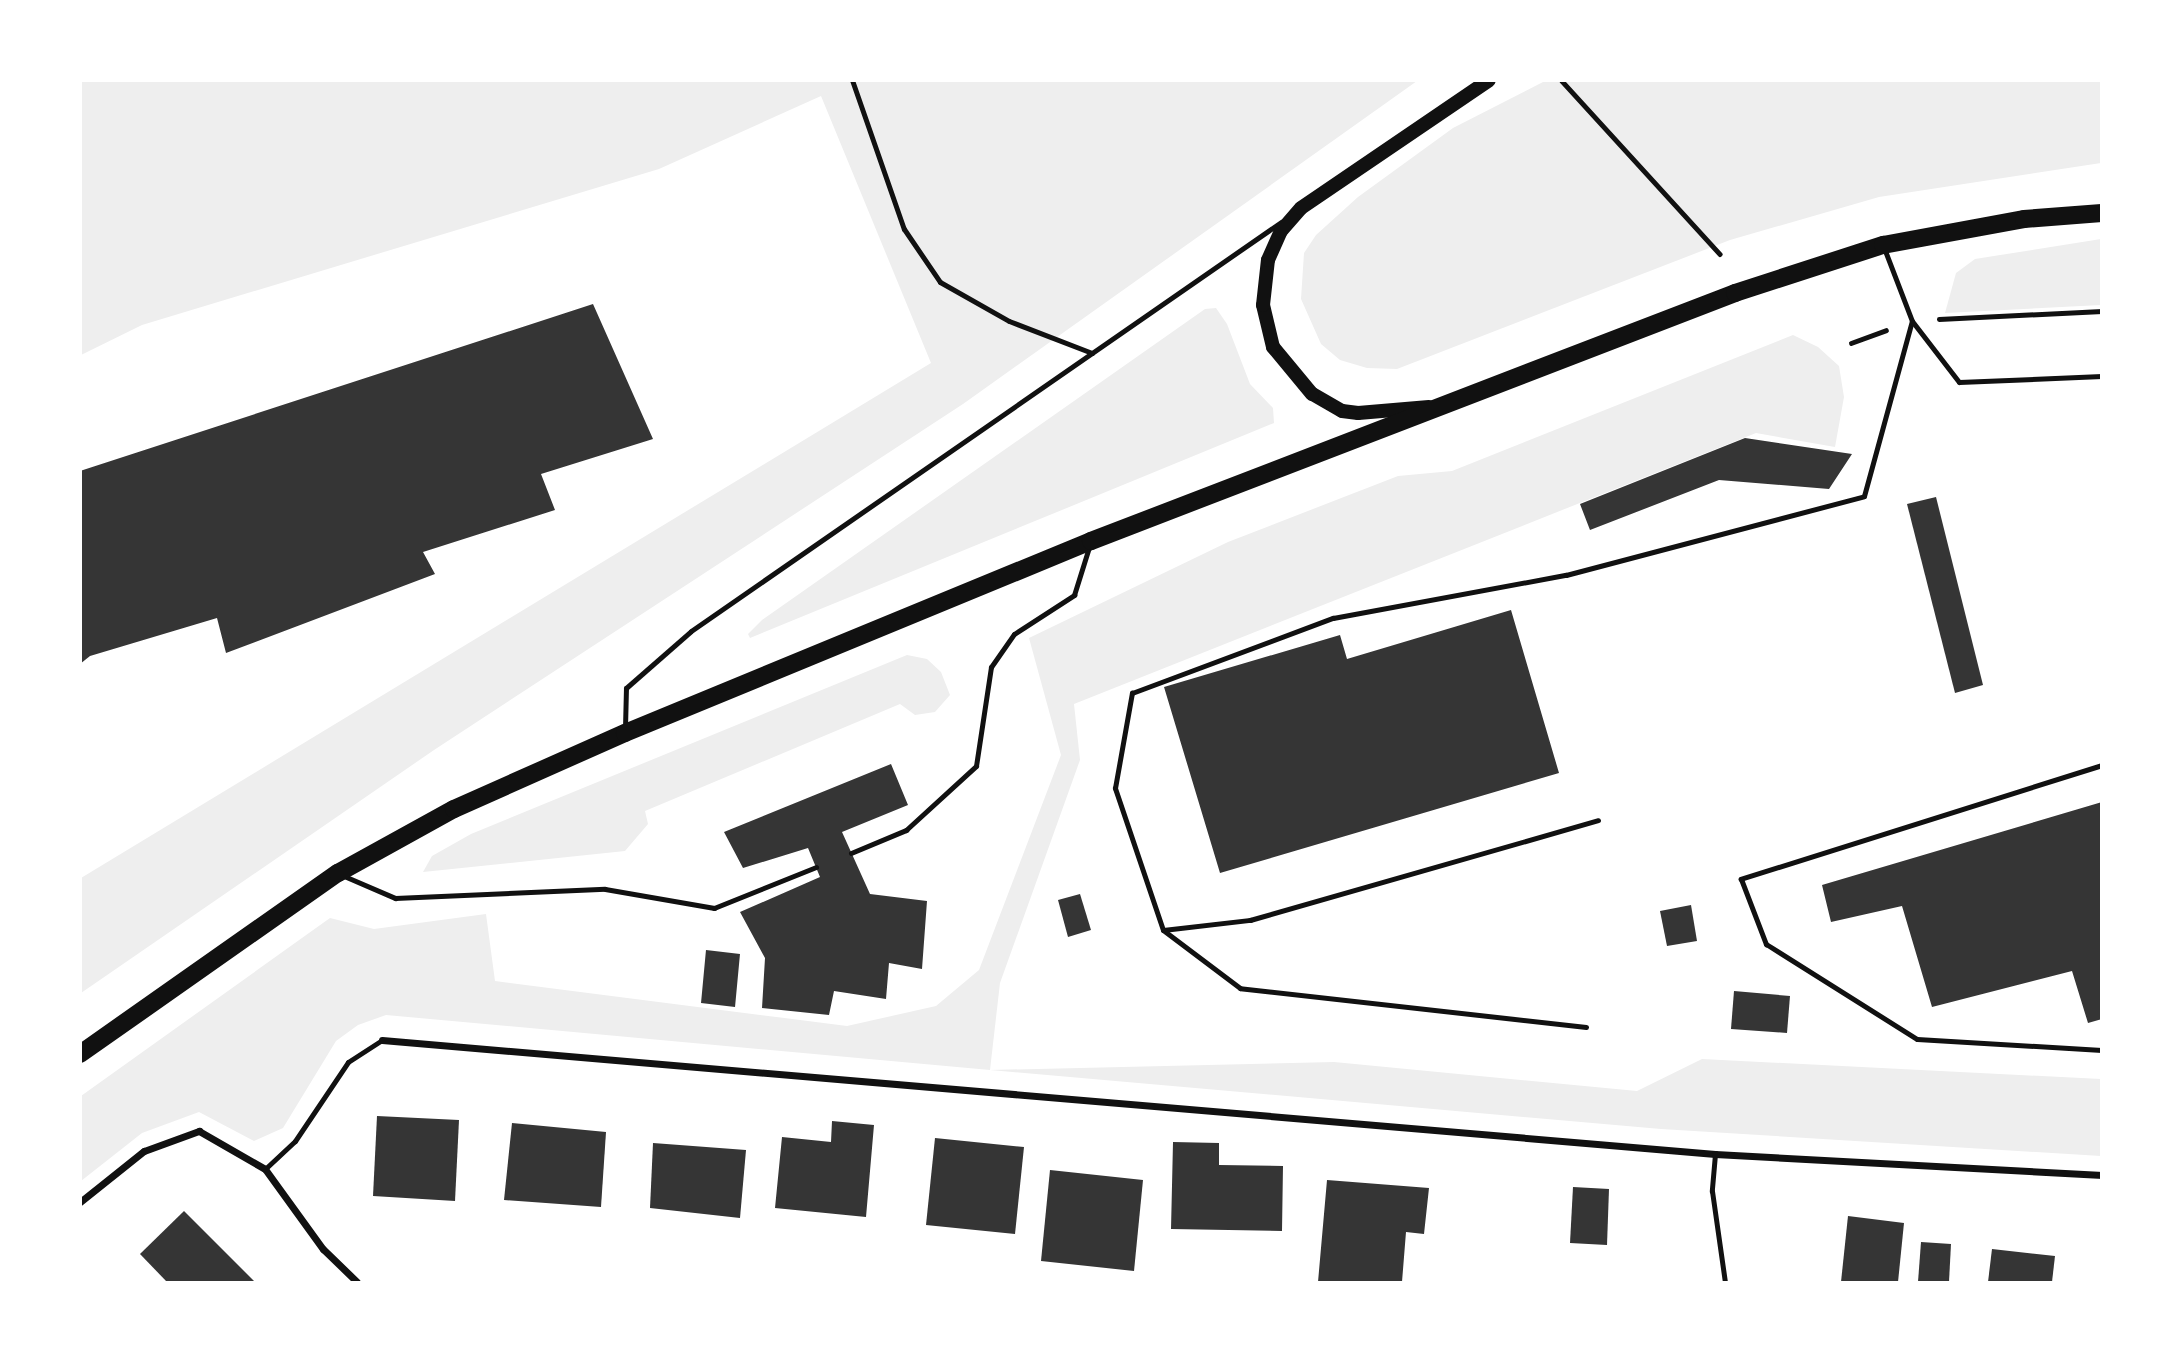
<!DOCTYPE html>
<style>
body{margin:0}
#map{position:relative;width:2182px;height:1363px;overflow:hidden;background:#fff;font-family:"Noto Sans",sans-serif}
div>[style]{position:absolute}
.green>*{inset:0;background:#eee}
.building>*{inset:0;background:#353535}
.path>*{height:4.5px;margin:-2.25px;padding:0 2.25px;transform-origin:2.25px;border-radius:2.25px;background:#111}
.service>*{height:5px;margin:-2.5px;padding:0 2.5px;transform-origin:2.5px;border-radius:2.5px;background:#111}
.minor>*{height:7px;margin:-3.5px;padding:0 3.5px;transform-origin:3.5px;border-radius:3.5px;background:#111}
.secondary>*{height:14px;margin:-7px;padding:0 7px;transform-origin:7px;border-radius:7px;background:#111}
.primary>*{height:18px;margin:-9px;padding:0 9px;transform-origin:9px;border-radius:9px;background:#111}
span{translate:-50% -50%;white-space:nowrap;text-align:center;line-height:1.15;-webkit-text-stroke:5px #fff;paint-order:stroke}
.frame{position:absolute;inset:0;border:82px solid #fff;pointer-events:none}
</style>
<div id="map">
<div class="green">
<div style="clip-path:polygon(80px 81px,1417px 81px,963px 404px,434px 750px,81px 993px,81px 878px,931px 363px,821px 96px,659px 169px,142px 325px,81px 355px)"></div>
<div style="clip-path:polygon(1545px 81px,2101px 81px,2101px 163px,1879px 197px,1730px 240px,1397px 369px,1367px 368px,1340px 360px,1321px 344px,1301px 299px,1304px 253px,1316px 235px,1358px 197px,1453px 128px)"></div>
<div style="clip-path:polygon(2101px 239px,2101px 305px,1945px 313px,1956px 273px,1975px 259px)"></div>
<div style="clip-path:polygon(1216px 308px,1227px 324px,1250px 384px,1273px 408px,1274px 423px,750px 638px,748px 634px,762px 620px,1205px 309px)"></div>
<div style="clip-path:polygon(1793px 335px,1818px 347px,1839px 366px,1844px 397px,1835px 447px,1756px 433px,1074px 704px,1080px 760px,1000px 983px,990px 1070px,1334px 1062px,1637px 1091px,1702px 1059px,2101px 1079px,2101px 1156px,1661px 1129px,990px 1070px,386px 1015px,358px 1025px,336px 1041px,283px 1128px,254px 1141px,199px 1112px,142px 1133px,81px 1181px,81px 1096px,330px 918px,374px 929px,486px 914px,495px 981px,847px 1026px,936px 1006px,979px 970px,1061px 755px,1029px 638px,1228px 542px,1398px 476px,1452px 471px)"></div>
<div style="clip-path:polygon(907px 655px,927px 659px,941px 672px,950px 695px,935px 712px,915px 715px,900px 704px,645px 811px,648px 824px,625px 851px,423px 872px,432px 856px,471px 834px)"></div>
</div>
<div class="building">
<div style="clip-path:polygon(593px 304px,653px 439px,541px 474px,555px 510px,423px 552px,435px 574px,226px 653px,217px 618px,90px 656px,80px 664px,80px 471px)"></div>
<div style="clip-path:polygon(1745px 438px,1852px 454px,1829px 489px,1719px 480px,1590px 530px,1580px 504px)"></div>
<div style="clip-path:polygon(1936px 497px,1983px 685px,1955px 693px,1907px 504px)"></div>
<div style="clip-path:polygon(1511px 610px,1559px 773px,1220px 873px,1164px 687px,1340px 635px,1347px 659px)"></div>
<div style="clip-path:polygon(891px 764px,908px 805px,842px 832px,870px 894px,927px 901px,922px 969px,889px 963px,886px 999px,834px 991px,829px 1015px,762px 1008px,765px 958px,740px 912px,820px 877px,808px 848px,743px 868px,724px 832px)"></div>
<div style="clip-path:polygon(2102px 802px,2102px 1019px,2088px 1023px,2072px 971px,1932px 1007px,1902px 906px,1831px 922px,1822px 885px)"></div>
<div style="clip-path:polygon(1080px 894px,1091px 930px,1068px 937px,1058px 900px)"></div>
<div style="clip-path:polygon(1691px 905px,1697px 941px,1667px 946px,1660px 911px)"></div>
<div style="clip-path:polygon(706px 950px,740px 954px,735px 1007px,701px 1003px)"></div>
<div style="clip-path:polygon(1734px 991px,1790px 996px,1787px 1033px,1731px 1029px)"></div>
<div style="clip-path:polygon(377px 1116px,459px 1120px,455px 1201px,373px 1196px)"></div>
<div style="clip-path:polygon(832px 1121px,874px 1125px,866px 1217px,775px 1208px,782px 1137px,831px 1142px)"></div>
<div style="clip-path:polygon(512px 1123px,606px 1132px,601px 1207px,504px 1200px)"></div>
<div style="clip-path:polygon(935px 1138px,1024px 1147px,1015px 1234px,926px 1225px)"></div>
<div style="clip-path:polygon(1173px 1142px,1219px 1143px,1219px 1165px,1283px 1166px,1282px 1231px,1171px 1229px)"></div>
<div style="clip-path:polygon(653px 1143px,746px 1150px,740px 1218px,650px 1208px)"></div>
<div style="clip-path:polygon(1050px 1170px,1143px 1180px,1134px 1271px,1041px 1261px)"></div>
<div style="clip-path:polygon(1327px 1180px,1429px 1188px,1424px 1234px,1406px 1232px,1402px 1282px,1318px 1282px)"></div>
<div style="clip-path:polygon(1573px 1187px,1609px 1189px,1607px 1245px,1570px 1243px)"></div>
<div style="clip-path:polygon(184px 1211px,255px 1282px,167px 1282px,140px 1254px)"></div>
<div style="clip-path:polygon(1848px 1216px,1904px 1223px,1898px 1282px,1841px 1282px)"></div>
<div style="clip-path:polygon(1921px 1242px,1951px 1244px,1949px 1282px,1918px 1282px)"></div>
<div style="clip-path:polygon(1992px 1249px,2055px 1256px,2052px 1282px,1988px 1282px)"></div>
</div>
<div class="path">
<div style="left:1562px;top:81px;width:234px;rotate:47.6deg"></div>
<div style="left:1939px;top:319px;width:163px;rotate:-2.8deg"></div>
<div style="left:1851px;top:343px;width:37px;rotate:-20deg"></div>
</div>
<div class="service">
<div style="left:852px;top:80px;width:158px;rotate:70.8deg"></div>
<div style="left:904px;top:229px;width:64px;rotate:55.8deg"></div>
<div style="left:940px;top:282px;width:79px;rotate:29.5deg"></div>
<div style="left:1009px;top:321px;width:89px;rotate:21.1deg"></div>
<div style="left:1884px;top:248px;width:78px;rotate:69deg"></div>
<div style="left:1912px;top:321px;width:77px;rotate:52.4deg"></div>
<div style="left:1959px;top:382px;width:143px;rotate:-2.4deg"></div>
<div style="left:625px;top:728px;width:40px;rotate:-88.6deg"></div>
<div style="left:626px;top:688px;width:86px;rotate:-41.2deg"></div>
<div style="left:691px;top:631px;width:718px;rotate:-34.73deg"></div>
<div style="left:2102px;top:765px;width:379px;rotate:162.5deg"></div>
<div style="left:1741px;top:879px;width:70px;rotate:69deg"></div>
<div style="left:1766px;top:944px;width:178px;rotate:32.2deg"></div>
<div style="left:1917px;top:1039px;width:185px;rotate:3.4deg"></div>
<div style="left:851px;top:853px;width:60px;rotate:-22.7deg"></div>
<div style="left:906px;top:830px;width:95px;rotate:-42.4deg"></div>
<div style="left:976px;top:766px;width:100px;rotate:-81.4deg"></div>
<div style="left:991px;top:667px;width:40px;rotate:-55.1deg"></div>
<div style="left:1014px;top:634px;width:72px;rotate:-33deg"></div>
<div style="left:1074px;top:595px;width:50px;rotate:-72.6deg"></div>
<div style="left:344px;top:876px;width:56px;rotate:23.3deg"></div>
<div style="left:395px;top:898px;width:210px;rotate:-2.5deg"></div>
<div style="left:605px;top:889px;width:111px;rotate:9.9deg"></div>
<div style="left:714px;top:908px;width:110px;rotate:-21.9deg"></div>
<div style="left:1163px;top:930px;width:88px;rotate:-6.6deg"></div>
<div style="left:1250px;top:920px;width:362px;rotate:-16deg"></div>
<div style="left:1586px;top:1027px;width:348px;rotate:-173.6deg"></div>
<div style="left:1240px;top:988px;width:96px;rotate:-143deg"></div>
<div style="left:1163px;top:930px;width:150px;rotate:-108.7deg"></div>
<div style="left:1115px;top:788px;width:97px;rotate:-79.9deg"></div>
<div style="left:1132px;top:693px;width:215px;rotate:-20.5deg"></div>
<div style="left:1333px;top:618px;width:237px;rotate:-10.5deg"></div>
<div style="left:1566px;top:575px;width:308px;rotate:-14.8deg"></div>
<div style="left:1864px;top:496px;width:181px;rotate:-74.7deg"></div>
<div style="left:1715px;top:1154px;width:37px;rotate:95deg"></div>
<div style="left:1712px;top:1191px;width:92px;rotate:81.9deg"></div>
<div style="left:265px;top:1169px;width:41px;rotate:-43deg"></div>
<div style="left:295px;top:1141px;width:95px;rotate:-56.1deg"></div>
<div style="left:348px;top:1062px;width:40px;rotate:-32.9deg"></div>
</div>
<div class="minor">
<div style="left:382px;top:1040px;width:1338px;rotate:4.89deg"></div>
<div style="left:1715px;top:1154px;width:388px;rotate:3.1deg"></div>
<div style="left:80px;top:1202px;width:82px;rotate:-38.6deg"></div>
<div style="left:144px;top:1151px;width:59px;rotate:-20deg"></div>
<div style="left:199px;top:1131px;width:76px;rotate:29.9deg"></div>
<div style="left:265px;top:1169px;width:99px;rotate:54.1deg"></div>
<div style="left:323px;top:1249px;width:47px;rotate:44.1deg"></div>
</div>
<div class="secondary">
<div style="left:1429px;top:407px;width:71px;rotate:175.2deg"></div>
<div style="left:1358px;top:413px;width:16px;rotate:-173deg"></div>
<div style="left:1342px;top:411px;width:34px;rotate:-150deg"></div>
<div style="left:1312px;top:394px;width:61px;rotate:-129.7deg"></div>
<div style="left:1273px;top:347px;width:43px;rotate:-103.4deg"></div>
<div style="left:1263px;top:305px;width:45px;rotate:-83.7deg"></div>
<div style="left:1268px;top:260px;width:32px;rotate:-66deg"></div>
<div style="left:1281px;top:231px;width:30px;rotate:-49deg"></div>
<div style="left:1301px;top:208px;width:227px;rotate:-34.2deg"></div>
</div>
<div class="primary">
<div style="left:80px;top:1054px;width:315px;rotate:-35.1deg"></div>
<div style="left:338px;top:873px;width:132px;rotate:-28.9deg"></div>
<div style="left:454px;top:809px;width:187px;rotate:-24deg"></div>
<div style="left:625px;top:733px;width:504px;rotate:-22.39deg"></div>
<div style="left:1091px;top:541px;width:690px;rotate:-21.06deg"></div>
<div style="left:1735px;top:293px;width:156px;rotate:-18deg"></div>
<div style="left:1883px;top:245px;width:143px;rotate:-10.4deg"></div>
<div style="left:2024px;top:219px;width:78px;rotate:-4.4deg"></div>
</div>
<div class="frame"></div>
</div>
